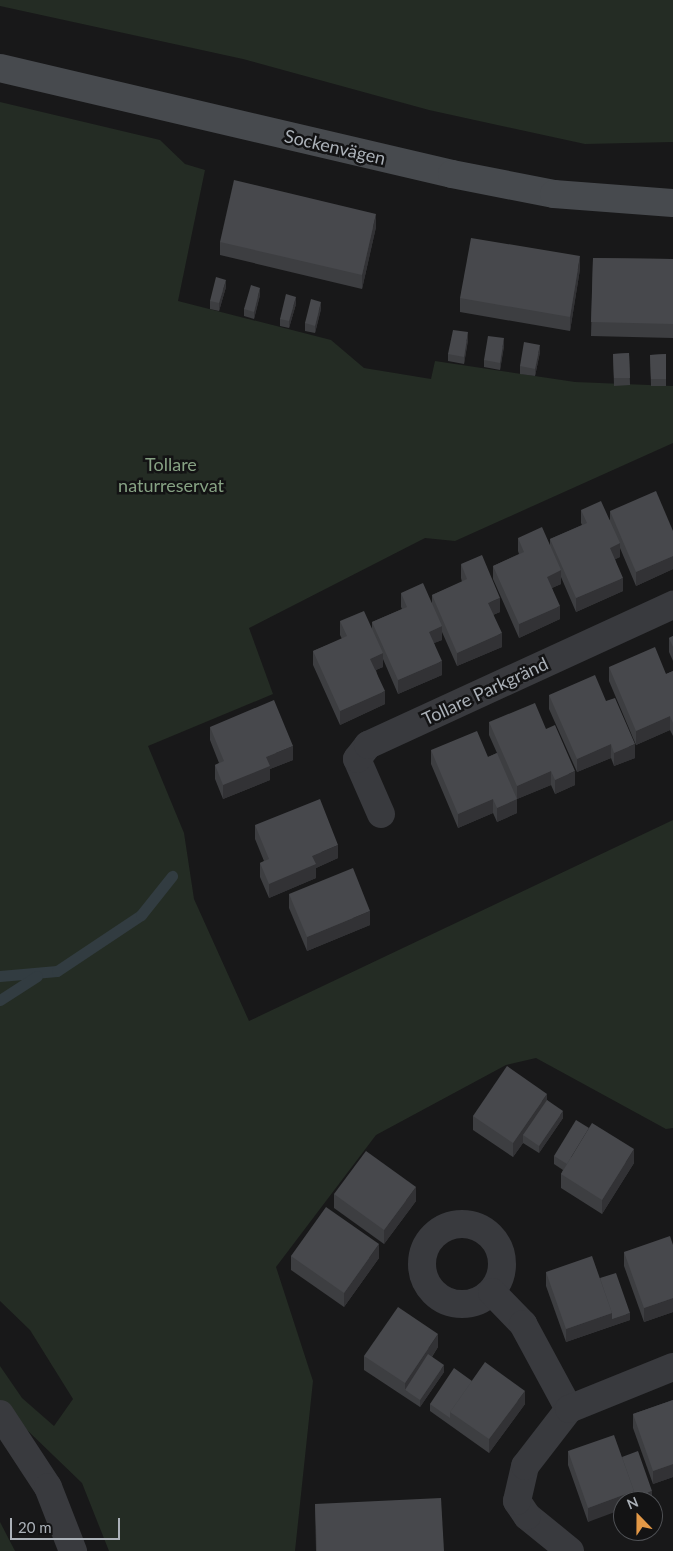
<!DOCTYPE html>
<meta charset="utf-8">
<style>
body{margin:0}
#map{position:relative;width:673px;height:1551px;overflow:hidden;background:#181819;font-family:Lato,sans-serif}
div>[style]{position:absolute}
.green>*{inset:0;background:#242c24}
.stream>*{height:11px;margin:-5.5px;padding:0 5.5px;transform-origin:5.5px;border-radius:5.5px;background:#323c41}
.street>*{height:28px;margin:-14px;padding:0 14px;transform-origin:14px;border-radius:14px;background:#393a3e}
.street>.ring{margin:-14px;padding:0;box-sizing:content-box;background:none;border:28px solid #393a3e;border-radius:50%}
.secondary>*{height:28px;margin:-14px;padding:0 14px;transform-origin:14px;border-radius:14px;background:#474a4e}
.wall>*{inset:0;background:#3d3e41}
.shaded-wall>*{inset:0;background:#323235}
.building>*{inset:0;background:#47484c}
span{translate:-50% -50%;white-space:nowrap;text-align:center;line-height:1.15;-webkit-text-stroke:5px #131314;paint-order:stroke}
.street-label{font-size:18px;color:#abb1b8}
.park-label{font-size:18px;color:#86a183}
.north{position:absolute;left:613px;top:1491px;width:50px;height:50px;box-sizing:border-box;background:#131314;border:1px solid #505256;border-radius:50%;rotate:338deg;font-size:14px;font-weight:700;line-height:20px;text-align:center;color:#abb1b8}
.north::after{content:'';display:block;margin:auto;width:18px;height:22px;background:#e39846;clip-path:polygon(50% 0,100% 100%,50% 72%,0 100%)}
.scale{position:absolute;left:10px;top:1518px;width:110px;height:22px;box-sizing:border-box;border:2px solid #abb1b8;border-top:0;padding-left:6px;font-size:15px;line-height:18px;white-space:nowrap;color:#abb1b8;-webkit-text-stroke:4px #131314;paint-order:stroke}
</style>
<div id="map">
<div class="green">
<div style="clip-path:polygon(0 0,673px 0,673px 142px,585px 144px,429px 110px,243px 59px,0 6px)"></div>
<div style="clip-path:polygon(0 102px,160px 140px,185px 164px,205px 170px,178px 301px,331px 340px,364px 368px,431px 379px,435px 361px,575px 382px,673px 386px,673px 443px,455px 541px,425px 538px,249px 628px,273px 694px,148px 746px,184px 833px,194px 899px,249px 1021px,673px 820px,673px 1128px,666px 1129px,536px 1058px,506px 1065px,376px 1135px,276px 1267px,313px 1381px,295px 1551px,109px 1551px,82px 1483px,0 1404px,0 1366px,22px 1398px,54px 1426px,73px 1399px,30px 1330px,0 1301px)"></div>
<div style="clip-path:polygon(0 1522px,15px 1551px,0 1551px)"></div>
</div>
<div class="stream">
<div style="left:0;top:976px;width:57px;rotate:-5deg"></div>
<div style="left:57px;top:971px;width:101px;rotate:-33.7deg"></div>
<div style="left:141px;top:915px;width:50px;rotate:-51.5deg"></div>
<div style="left:0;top:1000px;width:44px;rotate:-33deg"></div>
</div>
<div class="street">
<div style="left:381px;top:814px;width:60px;rotate:-113.6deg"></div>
<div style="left:357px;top:759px;width:18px;rotate:-52deg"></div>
<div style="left:368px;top:745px;width:336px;rotate:-24.7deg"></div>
<div class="ring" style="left:422px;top:1224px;width:52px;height:52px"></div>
<div style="left:492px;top:1292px;width:45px;rotate:45.9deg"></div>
<div style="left:523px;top:1324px;width:97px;rotate:61.6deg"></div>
<div style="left:0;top:1414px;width:87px;rotate:56.7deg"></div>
<div style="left:48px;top:1487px;width:69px;rotate:68.7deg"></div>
<div style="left:570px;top:1551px;width:55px;rotate:-140.9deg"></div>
<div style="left:527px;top:1516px;width:18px;rotate:-124deg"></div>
<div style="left:517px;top:1501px;width:36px;rotate:-77deg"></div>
<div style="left:525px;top:1466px;width:72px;rotate:-52.3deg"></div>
<div style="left:569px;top:1409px;width:112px;rotate:-22deg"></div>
</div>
<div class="secondary">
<div style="left:0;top:68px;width:464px;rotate:13.2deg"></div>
<div style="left:452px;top:174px;width:104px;rotate:11.1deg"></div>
<div style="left:554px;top:194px;width:119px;rotate:4.3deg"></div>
</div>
<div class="wall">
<div style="clip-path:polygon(376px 227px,362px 289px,220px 255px,220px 242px)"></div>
<div style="clip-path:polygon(593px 258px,673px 259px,673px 338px,591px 336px)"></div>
<div style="clip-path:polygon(580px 269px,570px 331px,460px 312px,460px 298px)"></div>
<div style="clip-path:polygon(226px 287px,219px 311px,210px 309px,210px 301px)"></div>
<div style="clip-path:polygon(260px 295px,254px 319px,244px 316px,244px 309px)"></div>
<div style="clip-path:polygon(296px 304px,289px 328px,280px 326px,280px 319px)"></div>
<div style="clip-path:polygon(321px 309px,315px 333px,305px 331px,305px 323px)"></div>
<div style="clip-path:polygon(468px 340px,464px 364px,448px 361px,448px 354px)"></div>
<div style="clip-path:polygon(504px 346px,500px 370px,484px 367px,484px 360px)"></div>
<div style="clip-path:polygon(540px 352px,535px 376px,520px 374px,520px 366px)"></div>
<div style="clip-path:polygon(629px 353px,630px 385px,614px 386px,613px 354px)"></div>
<div style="clip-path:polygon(666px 354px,666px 386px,651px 386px,650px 355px)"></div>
<div style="clip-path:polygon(581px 510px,610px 520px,610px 511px,673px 531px,673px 569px,636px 586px,620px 548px,620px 557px,615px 559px,623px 591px,576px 612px,561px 577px,561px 584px,552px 588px,560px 619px,519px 638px,493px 579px,493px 566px,519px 554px,518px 551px,518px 538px,550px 546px,550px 539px,582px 525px,581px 523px)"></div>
<div style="clip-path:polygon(461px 564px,500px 612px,493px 615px,502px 647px,457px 666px,442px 632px,442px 640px,434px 643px,442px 675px,398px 694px,383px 659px,383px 667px,376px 670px,385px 704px,340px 725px,313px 665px,313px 651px,342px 639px,340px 635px,340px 621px,372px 630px,372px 622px,402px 609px,401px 607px,401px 593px,432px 603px,432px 595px,462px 582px,461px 578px)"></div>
<div style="clip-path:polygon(673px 636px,673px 661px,669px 652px,669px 638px)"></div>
<div style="clip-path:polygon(609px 667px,666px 674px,673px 671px,673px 736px,670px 730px,636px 745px,609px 681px)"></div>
<div style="clip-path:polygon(549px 695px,606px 701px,635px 758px,614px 766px,611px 758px,577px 772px,549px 709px)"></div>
<div style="clip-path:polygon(489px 722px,546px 729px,575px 785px,555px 794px,551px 785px,517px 799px,517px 813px,497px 822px,493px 813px,458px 828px,431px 764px,431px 750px,488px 757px,497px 753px,489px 735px)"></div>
<div style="clip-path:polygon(210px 727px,293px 760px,270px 769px,270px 780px,223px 799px,215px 779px,215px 765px,219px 763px,210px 740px)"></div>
<div style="clip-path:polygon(255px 825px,338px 858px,316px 868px,316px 878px,269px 898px,260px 877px,260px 863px,264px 861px,255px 839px)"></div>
<div style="clip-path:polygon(289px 894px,370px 925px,307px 951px,289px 908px)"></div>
<div style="clip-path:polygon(547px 1100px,563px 1118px,539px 1153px,523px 1143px,513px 1157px,473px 1130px,473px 1116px)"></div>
<div style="clip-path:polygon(554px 1156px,634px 1163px,602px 1214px,561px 1188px,561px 1174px,563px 1170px,554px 1164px)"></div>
<div style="clip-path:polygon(334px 1194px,416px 1201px,384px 1244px,334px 1208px)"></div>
<div style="clip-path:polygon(673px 1245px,673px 1312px,644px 1322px,624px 1266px,624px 1252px)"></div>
<div style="clip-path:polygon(291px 1256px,379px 1258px,344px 1307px,291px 1270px)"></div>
<div style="clip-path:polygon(546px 1272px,600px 1278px,630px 1320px,566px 1342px,546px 1286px)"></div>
<div style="clip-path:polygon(438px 1347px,432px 1357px,444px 1372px,420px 1407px,364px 1370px,364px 1356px)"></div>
<div style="clip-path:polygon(472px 1381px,525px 1404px,489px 1453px,430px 1411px,430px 1404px)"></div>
<div style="clip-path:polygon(673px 1400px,673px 1477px,653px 1484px,633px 1428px,633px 1414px)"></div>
<div style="clip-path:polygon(568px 1451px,622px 1457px,652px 1498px,645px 1501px,623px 1501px,588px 1522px,568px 1465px)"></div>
<div style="clip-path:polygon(315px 1504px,444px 1551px,316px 1551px)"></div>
</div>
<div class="shaded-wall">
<div style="clip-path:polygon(376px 214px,376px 227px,362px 289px,362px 275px)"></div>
<div style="clip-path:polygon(580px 256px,580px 269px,570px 331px,570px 317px)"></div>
<div style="clip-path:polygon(226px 280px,226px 287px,219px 311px,219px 303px)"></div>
<div style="clip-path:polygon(260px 288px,260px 295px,254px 319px,254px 312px)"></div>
<div style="clip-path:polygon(296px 297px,296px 304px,289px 328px,289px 321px)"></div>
<div style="clip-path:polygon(321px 302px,321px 309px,315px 333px,315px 326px)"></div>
<div style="clip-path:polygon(468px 332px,468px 340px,464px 364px,464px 357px)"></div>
<div style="clip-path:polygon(504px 338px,504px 346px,500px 370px,500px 363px)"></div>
<div style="clip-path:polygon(540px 345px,540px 352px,535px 376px,535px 369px)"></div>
<div style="clip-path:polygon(620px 543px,620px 557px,610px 562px,610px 548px)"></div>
<div style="clip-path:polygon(673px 556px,673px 569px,636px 586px,636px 572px)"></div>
<div style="clip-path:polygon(561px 570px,561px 584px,547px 590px,547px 577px)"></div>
<div style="clip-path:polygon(623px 578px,623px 591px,576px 612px,576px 598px)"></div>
<div style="clip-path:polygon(500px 598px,500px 612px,488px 617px,488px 603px)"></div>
<div style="clip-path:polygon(560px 606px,560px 619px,519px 638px,519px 624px)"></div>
<div style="clip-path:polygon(442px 626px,442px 640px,429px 645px,429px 632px)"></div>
<div style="clip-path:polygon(502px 633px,502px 647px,457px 666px,457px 653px)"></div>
<div style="clip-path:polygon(383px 653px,383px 667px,370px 672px,370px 659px)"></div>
<div style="clip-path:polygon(442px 661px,442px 675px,398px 694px,398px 680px)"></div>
<div style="clip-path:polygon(385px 691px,385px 704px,340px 725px,340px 711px)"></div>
<div style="clip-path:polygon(670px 716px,670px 730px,636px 745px,636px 731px)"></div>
<div style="clip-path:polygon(611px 744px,611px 758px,577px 772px,577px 759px)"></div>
<div style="clip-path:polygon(635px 744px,635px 758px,614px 766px,614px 753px)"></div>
<div style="clip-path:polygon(293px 746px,293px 760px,270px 769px,270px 780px,223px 799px,223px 785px,266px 757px)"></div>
<div style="clip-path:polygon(551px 771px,551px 785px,517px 799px,517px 786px)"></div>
<div style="clip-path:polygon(575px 771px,575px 785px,555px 794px,555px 780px)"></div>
<div style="clip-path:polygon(493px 799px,493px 813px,458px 828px,458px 814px)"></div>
<div style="clip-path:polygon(517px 799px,517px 813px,497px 822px,497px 808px)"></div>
<div style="clip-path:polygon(338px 845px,338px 858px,316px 868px,316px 878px,269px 898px,269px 884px,312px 856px)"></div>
<div style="clip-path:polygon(370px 911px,370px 925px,307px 951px,307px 937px)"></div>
<div style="clip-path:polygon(547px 1094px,547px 1108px,523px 1135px,523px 1143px,513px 1157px,513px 1143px)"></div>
<div style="clip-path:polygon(563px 1111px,563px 1118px,539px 1153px,539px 1146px)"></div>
<div style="clip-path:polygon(634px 1149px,634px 1163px,602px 1214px,602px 1200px)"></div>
<div style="clip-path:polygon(416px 1187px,416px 1201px,384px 1244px,384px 1230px)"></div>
<div style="clip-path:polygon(379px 1244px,379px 1258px,344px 1307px,344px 1293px)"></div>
<div style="clip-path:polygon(673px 1298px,673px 1312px,644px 1322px,644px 1308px)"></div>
<div style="clip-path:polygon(612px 1313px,612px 1326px,566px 1342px,566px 1329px)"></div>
<div style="clip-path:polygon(630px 1313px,630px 1320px,612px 1326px,612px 1319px)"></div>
<div style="clip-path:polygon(438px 1334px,438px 1347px,408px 1392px,405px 1390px,405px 1383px)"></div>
<div style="clip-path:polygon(444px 1365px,444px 1372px,420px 1407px,420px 1400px)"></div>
<div style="clip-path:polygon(525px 1391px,525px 1404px,489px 1453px,489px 1439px)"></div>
<div style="clip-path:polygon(673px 1464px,673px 1477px,653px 1484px,653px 1471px)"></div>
<div style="clip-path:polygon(634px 1491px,634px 1501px,623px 1501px,623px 1509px,588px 1522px,588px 1508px)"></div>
<div style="clip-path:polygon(652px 1491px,652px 1498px,645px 1501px,634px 1501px,634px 1498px)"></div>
</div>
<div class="building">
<div style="clip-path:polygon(234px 180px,376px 214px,362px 275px,220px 242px)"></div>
<div style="clip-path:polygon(471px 238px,580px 256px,570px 317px,460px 298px)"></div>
<div style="clip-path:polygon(593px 258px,673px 259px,673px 324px,591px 322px)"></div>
<div style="clip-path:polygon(216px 277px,226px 280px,219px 303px,210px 301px)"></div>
<div style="clip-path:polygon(251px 285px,260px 288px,254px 312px,244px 309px)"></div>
<div style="clip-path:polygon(286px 294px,296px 297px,289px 321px,280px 319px)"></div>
<div style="clip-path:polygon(311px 299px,321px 302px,315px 326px,305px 323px)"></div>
<div style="clip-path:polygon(453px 330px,468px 332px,464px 357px,448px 354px)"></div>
<div style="clip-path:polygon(488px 336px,504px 338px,500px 363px,484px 360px)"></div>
<div style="clip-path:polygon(524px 342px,540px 345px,535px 369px,520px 366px)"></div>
<div style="clip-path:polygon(629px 353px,630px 378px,614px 378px,613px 354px)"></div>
<div style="clip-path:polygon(666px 354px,666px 379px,651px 379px,650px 355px)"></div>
<div style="clip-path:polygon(656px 491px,673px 531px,673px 556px,636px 572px,610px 511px)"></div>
<div style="clip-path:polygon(601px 501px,620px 543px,610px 548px,623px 578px,576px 598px,550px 539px,587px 523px,581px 510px)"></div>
<div style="clip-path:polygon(542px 527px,561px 570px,547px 577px,560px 606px,519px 624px,493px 566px,524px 552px,518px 538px)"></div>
<div style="clip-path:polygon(482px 555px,500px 598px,488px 603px,502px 633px,457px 653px,432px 595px,467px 579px,461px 564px)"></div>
<div style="clip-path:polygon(423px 583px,442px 626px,429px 632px,442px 661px,398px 680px,372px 622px,407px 607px,401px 593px)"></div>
<div style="clip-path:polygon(364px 611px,383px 653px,370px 659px,385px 691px,340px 711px,313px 651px,347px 636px,340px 621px)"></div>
<div style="clip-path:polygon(673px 636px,673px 647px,669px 638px)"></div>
<div style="clip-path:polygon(655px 647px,666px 674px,673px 671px,673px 723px,670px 716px,636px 731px,609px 667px)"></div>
<div style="clip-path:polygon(595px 675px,606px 701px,615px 698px,635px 744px,614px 753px,611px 744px,577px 759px,549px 695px)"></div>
<div style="clip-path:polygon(274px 700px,293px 746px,266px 757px,270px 766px,223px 785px,215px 765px,224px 761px,210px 727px)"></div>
<div style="clip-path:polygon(535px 703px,546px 729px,555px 725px,575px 771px,555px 780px,551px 771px,517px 786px,489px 722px)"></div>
<div style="clip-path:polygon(477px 731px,488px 757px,497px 753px,517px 799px,497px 808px,493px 799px,458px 814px,431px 750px)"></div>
<div style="clip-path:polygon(320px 799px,338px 845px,312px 856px,316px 864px,269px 884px,260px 863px,269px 859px,255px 825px)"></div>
<div style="clip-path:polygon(353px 868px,370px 911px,307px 937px,289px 894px)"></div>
<div style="clip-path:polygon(507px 1066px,547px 1094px,513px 1143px,473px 1116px)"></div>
<div style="clip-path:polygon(547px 1100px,563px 1111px,539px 1146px,523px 1135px)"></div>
<div style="clip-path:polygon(576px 1120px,589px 1128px,567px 1164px,554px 1156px)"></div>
<div style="clip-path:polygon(592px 1123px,634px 1149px,602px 1200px,561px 1174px)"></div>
<div style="clip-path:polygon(366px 1151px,416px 1187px,384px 1230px,334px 1194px)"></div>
<div style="clip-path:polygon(326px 1207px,379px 1244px,344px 1293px,291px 1256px)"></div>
<div style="clip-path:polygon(670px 1236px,673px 1245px,673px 1298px,644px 1308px,624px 1252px)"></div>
<div style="clip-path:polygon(592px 1256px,612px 1313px,566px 1329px,546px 1272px)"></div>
<div style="clip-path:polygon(616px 1273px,630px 1313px,612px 1319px,612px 1313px,600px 1278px)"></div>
<div style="clip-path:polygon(398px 1307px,438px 1334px,405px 1383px,364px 1356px)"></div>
<div style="clip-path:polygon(428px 1354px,444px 1365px,420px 1400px,405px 1390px)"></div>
<div style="clip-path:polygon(485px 1362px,525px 1391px,489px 1439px,450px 1412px)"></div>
<div style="clip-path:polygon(454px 1368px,472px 1381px,450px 1412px,450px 1418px,430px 1404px)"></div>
<div style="clip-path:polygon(673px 1400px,673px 1464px,653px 1471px,633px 1414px)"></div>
<div style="clip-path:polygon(614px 1435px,634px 1491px,588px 1508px,568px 1451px)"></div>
<div style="clip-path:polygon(638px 1451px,652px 1491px,634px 1498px,634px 1491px,622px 1457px)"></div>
<div style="clip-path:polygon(441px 1498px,444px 1551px,317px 1551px,315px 1504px)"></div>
</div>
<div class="street-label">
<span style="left:335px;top:147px;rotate:13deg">Sockenvägen</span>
<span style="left:485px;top:691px;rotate:-25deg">Tollare Parkgränd</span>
</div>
<div class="park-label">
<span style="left:171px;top:475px">Tollare<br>naturreservat</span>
</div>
<div class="north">N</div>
<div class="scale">20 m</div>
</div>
